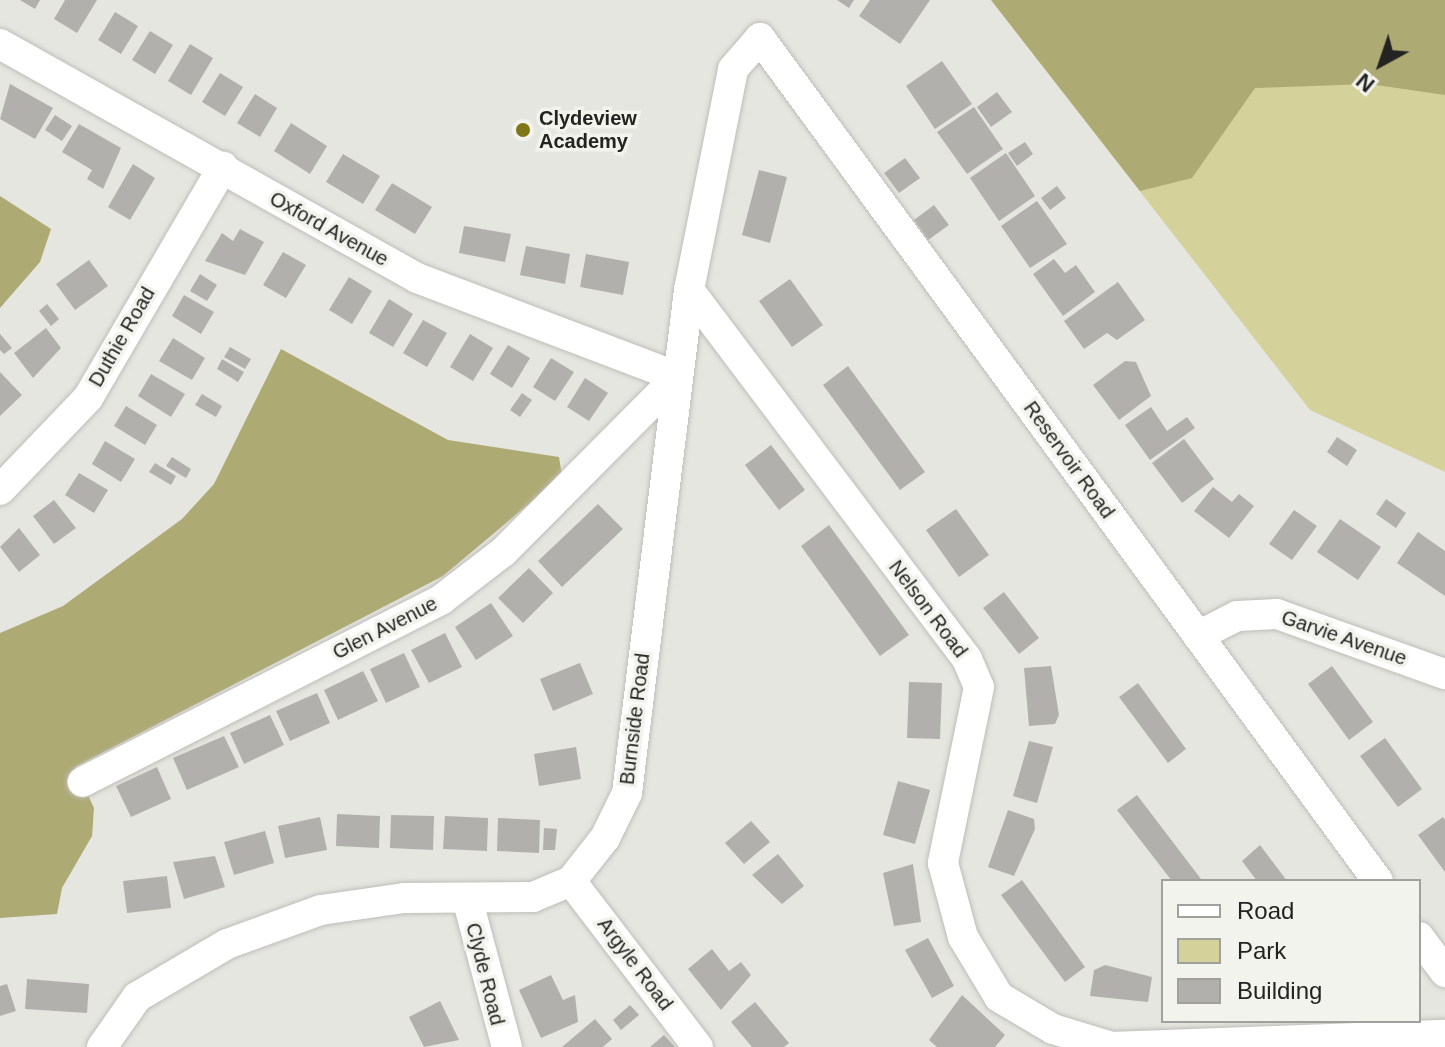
<!DOCTYPE html>
<style>
body{margin:0}
#map{position:relative;width:1445px;height:1047px;overflow:hidden;background:#e6e6e1;font-family:Arial,sans-serif}
div>[style]{position:absolute}
.green>*{inset:0;background:#d5d19b}
.forest>*{inset:0;background:#aeaa74}
.building>*{inset:0;background:#b1b0ac}
.roads{filter:drop-shadow(0 0 2px #bebdb9) drop-shadow(0 0 2px #bebdb9)}
.minor>*{height:30px;margin:-15px;padding:0 15px;transform-origin:15px;border-radius:15px;background:#fff}
.dots>*{width:22px;height:22px;translate:-50% -50%;box-sizing:border-box;border:4px solid #f3f3ee;border-radius:50%}
span{translate:-50% -50%;white-space:nowrap;text-align:center;line-height:1.15;-webkit-text-stroke:7px #f3f3ee;paint-order:stroke}
.poi-label{font-size:20px;color:#232321;font-weight:700}
.left{translate:0 -50%;text-align:left}
.street-label{font-size:20px;color:#232321}
.legend{position:absolute;left:1161px;top:879px;width:260px;height:144px;box-sizing:border-box;background:#f3f3ee;border:2px solid #a0a09c;margin:0;padding:10px 14px;list-style:none;font-size:24px;color:#232321}
.legend li{display:flex;align-items:center;gap:16px;height:40px}
.legend b{width:40px;border:2px solid #a0a09c}
.north{position:absolute;left:1341px;top:24px;width:80px;height:80px;-webkit-text-stroke:6px #f3f3ee;paint-order:stroke;rotate:220deg;font-size:22px;font-weight:700;line-height:32px;text-align:center;color:#232321}
.north::after{content:'';display:block;margin:auto;width:28px;height:36px;background:#232321;clip-path:polygon(50% 0,100% 100%,50% 72%,0 100%)}
</style>
<div id="map">
<div class="green">
<div style="clip-path:polygon(991px 0,1445px 0,1445px 472px,1310px 410px)"></div>
</div>
<div class="forest">
<div style="clip-path:polygon(991px 0,1445px 0,1445px 95px,1369px 84px,1255px 88px,1192px 178px,1140px 191px)"></div>
<div style="clip-path:polygon(0 196px,51px 229px,40px 262px,0 308px)"></div>
<div style="clip-path:polygon(281px 349px,448px 440px,559px 457px,562px 476px,443px 576px,75px 767px,94px 808px,92px 836px,62px 888px,57px 914px,0 918px,0 633px,63px 606px,182px 519px,214px 484px)"></div>
</div>
<div class="building">
<div style="clip-path:polygon(20px 0,40px 0,35px 9px)"></div>
<div style="clip-path:polygon(65px 0,97px 0,77px 33px,54px 19px)"></div>
<div style="clip-path:polygon(837px 0,854px 0,849px 8px)"></div>
<div style="clip-path:polygon(870px 0,930px 0,900px 44px,859px 16px)"></div>
<div style="clip-path:polygon(115px 12px,138px 26px,121px 54px,98px 40px)"></div>
<div style="clip-path:polygon(150px 31px,173px 45px,155px 74px,132px 60px)"></div>
<div style="clip-path:polygon(190px 44px,213px 58px,191px 95px,168px 81px)"></div>
<div style="clip-path:polygon(942px 61px,972px 104px,935px 129px,906px 86px)"></div>
<div style="clip-path:polygon(220px 73px,243px 87px,225px 116px,202px 102px)"></div>
<div style="clip-path:polygon(10px 84px,53px 108px,35px 139px,0 119px)"></div>
<div style="clip-path:polygon(997px 92px,1012px 112px,991px 127px,977px 107px)"></div>
<div style="clip-path:polygon(255px 94px,277px 108px,260px 137px,237px 123px)"></div>
<div style="clip-path:polygon(974px 107px,1003px 149px,967px 174px,937px 132px)"></div>
<div style="clip-path:polygon(55px 115px,72px 126px,62px 141px,45px 130px)"></div>
<div style="clip-path:polygon(291px 123px,327px 146px,310px 174px,274px 151px)"></div>
<div style="clip-path:polygon(79px 124px,121px 148px,103px 189px,87px 179px,92px 170px,62px 152px)"></div>
<div style="clip-path:polygon(1025px 142px,1033px 154px,1017px 166px,1008px 153px)"></div>
<div style="clip-path:polygon(1006px 153px,1035px 196px,999px 221px,970px 178px)"></div>
<div style="clip-path:polygon(343px 154px,380px 176px,363px 204px,326px 182px)"></div>
<div style="clip-path:polygon(905px 158px,920px 178px,899px 193px,884px 173px)"></div>
<div style="clip-path:polygon(133px 164px,155px 178px,130px 220px,108px 207px)"></div>
<div style="clip-path:polygon(759px 170px,787px 177px,770px 243px,742px 235px)"></div>
<div style="clip-path:polygon(392px 183px,432px 207px,415px 234px,375px 210px)"></div>
<div style="clip-path:polygon(1057px 186px,1066px 198px,1050px 210px,1041px 198px)"></div>
<div style="clip-path:polygon(1037px 201px,1067px 244px,1030px 268px,1001px 226px)"></div>
<div style="clip-path:polygon(934px 205px,949px 225px,928px 240px,914px 220px)"></div>
<div style="clip-path:polygon(464px 226px,511px 234px,505px 262px,459px 253px)"></div>
<div style="clip-path:polygon(240px 229px,264px 242px,245px 275px,205px 261px,222px 233px,233px 241px)"></div>
<div style="clip-path:polygon(526px 246px,570px 254px,565px 284px,520px 275px)"></div>
<div style="clip-path:polygon(283px 252px,306px 265px,286px 298px,263px 285px)"></div>
<div style="clip-path:polygon(586px 254px,629px 262px,623px 295px,580px 287px)"></div>
<div style="clip-path:polygon(1054px 259px,1065px 273px,1076px 265px,1095px 292px,1063px 316px,1033px 274px)"></div>
<div style="clip-path:polygon(89px 260px,108px 286px,75px 310px,56px 284px)"></div>
<div style="clip-path:polygon(200px 274px,217px 285px,207px 301px,190px 291px)"></div>
<div style="clip-path:polygon(349px 277px,372px 291px,352px 324px,329px 310px)"></div>
<div style="clip-path:polygon(790px 279px,823px 325px,792px 347px,759px 301px)"></div>
<div style="clip-path:polygon(1118px 282px,1145px 320px,1117px 340px,1107px 333px,1084px 349px,1064px 321px)"></div>
<div style="clip-path:polygon(184px 295px,214px 312px,201px 334px,172px 316px)"></div>
<div style="clip-path:polygon(389px 299px,413px 314px,393px 347px,369px 333px)"></div>
<div style="clip-path:polygon(47px 304px,59px 319px,51px 326px,39px 311px)"></div>
<div style="clip-path:polygon(423px 320px,447px 333px,427px 367px,403px 353px)"></div>
<div style="clip-path:polygon(46px 328px,61px 348px,33px 378px,14px 353px)"></div>
<div style="clip-path:polygon(0 334px,12px 348px,4px 354px,0 350px)"></div>
<div style="clip-path:polygon(470px 334px,493px 348px,473px 381px,450px 367px)"></div>
<div style="clip-path:polygon(173px 338px,205px 358px,192px 380px,159px 361px)"></div>
<div style="clip-path:polygon(508px 345px,530px 358px,512px 388px,490px 374px)"></div>
<div style="clip-path:polygon(230px 347px,251px 359px,245px 369px,224px 357px)"></div>
<div style="clip-path:polygon(551px 358px,574px 372px,555px 401px,533px 387px)"></div>
<div style="clip-path:polygon(222px 359px,244px 372px,238px 382px,217px 369px)"></div>
<div style="clip-path:polygon(1125px 361px,1136px 362px,1151px 396px,1119px 420px,1093px 385px)"></div>
<div style="clip-path:polygon(848px 366px,925px 472px,900px 490px,823px 385px)"></div>
<div style="clip-path:polygon(0 372px,22px 395px,0 416px)"></div>
<div style="clip-path:polygon(151px 374px,185px 394px,171px 417px,138px 396px)"></div>
<div style="clip-path:polygon(585px 378px,608px 393px,589px 421px,567px 407px)"></div>
<div style="clip-path:polygon(522px 393px,532px 400px,520px 417px,510px 410px)"></div>
<div style="clip-path:polygon(202px 394px,222px 406px,216px 417px,195px 405px)"></div>
<div style="clip-path:polygon(126px 406px,157px 425px,145px 445px,114px 426px)"></div>
<div style="clip-path:polygon(1151px 407px,1167px 431px,1187px 417px,1195px 428px,1150px 460px,1125px 425px)"></div>
<div style="clip-path:polygon(1337px 437px,1357px 450px,1347px 466px,1327px 452px)"></div>
<div style="clip-path:polygon(1184px 439px,1214px 479px,1182px 503px,1152px 463px)"></div>
<div style="clip-path:polygon(105px 441px,135px 459px,121px 482px,92px 464px)"></div>
<div style="clip-path:polygon(771px 445px,805px 490px,779px 510px,745px 465px)"></div>
<div style="clip-path:polygon(172px 457px,191px 469px,186px 478px,166px 466px)"></div>
<div style="clip-path:polygon(155px 463px,176px 476px,171px 485px,149px 472px)"></div>
<div style="clip-path:polygon(79px 473px,108px 490px,94px 513px,65px 495px)"></div>
<div style="clip-path:polygon(1213px 487px,1232px 502px,1239px 494px,1254px 506px,1229px 538px,1194px 511px)"></div>
<div style="clip-path:polygon(1386px 499px,1406px 513px,1396px 528px,1376px 514px)"></div>
<div style="clip-path:polygon(54px 500px,76px 528px,54px 544px,33px 516px)"></div>
<div style="clip-path:polygon(598px 504px,623px 529px,562px 587px,538px 561px)"></div>
<div style="clip-path:polygon(956px 509px,989px 555px,959px 577px,926px 530px)"></div>
<div style="clip-path:polygon(1294px 510px,1317px 526px,1292px 560px,1269px 544px)"></div>
<div style="clip-path:polygon(1340px 519px,1381px 547px,1358px 580px,1317px 552px)"></div>
<div style="clip-path:polygon(829px 525px,909px 635px,880px 656px,801px 546px)"></div>
<div style="clip-path:polygon(19px 528px,40px 555px,19px 572px,0 547px)"></div>
<div style="clip-path:polygon(1418px 532px,1445px 551px,1445px 596px,1397px 563px)"></div>
<div style="clip-path:polygon(529px 568px,553px 593px,523px 623px,498px 598px)"></div>
<div style="clip-path:polygon(1004px 592px,1039px 638px,1019px 654px,983px 608px)"></div>
<div style="clip-path:polygon(491px 603px,513px 636px,476px 660px,455px 627px)"></div>
<div style="clip-path:polygon(445px 633px,462px 667px,429px 683px,411px 650px)"></div>
<div style="clip-path:polygon(404px 653px,420px 687px,386px 703px,370px 669px)"></div>
<div style="clip-path:polygon(580px 663px,593px 694px,553px 711px,540px 679px)"></div>
<div style="clip-path:polygon(1051px 666px,1059px 715px,1055px 724px,1029px 726px,1024px 668px)"></div>
<div style="clip-path:polygon(1332px 666px,1373px 722px,1349px 740px,1308px 684px)"></div>
<div style="clip-path:polygon(363px 671px,378px 701px,338px 720px,324px 690px)"></div>
<div style="clip-path:polygon(909px 682px,942px 683px,940px 739px,907px 738px)"></div>
<div style="clip-path:polygon(1138px 683px,1186px 749px,1168px 763px,1119px 697px)"></div>
<div style="clip-path:polygon(317px 693px,330px 723px,290px 741px,276px 711px)"></div>
<div style="clip-path:polygon(270px 715px,284px 745px,244px 764px,230px 733px)"></div>
<div style="clip-path:polygon(224px 736px,239px 767px,187px 790px,173px 758px)"></div>
<div style="clip-path:polygon(1385px 738px,1422px 789px,1398px 807px,1360px 756px)"></div>
<div style="clip-path:polygon(1029px 741px,1053px 747px,1037px 803px,1013px 796px)"></div>
<div style="clip-path:polygon(576px 747px,581px 779px,539px 786px,534px 754px)"></div>
<div style="clip-path:polygon(157px 767px,171px 799px,131px 817px,116px 786px)"></div>
<div style="clip-path:polygon(898px 781px,930px 790px,915px 844px,883px 835px)"></div>
<div style="clip-path:polygon(1137px 795px,1201px 879px,1199px 881px,1172px 881px,1117px 810px)"></div>
<div style="clip-path:polygon(1008px 810px,1034px 819px,1035px 829px,1014px 876px,988px 867px)"></div>
<div style="clip-path:polygon(337px 814px,380px 816px,379px 848px,336px 846px)"></div>
<div style="clip-path:polygon(391px 815px,434px 816px,433px 850px,390px 848px)"></div>
<div style="clip-path:polygon(445px 816px,488px 818px,487px 851px,443px 849px)"></div>
<div style="clip-path:polygon(320px 817px,327px 850px,285px 858px,278px 826px)"></div>
<div style="clip-path:polygon(1443px 817px,1445px 820px,1445px 872px,1418px 835px)"></div>
<div style="clip-path:polygon(498px 818px,540px 820px,539px 853px,497px 851px)"></div>
<div style="clip-path:polygon(751px 821px,770px 842px,744px 864px,725px 843px)"></div>
<div style="clip-path:polygon(544px 828px,557px 829px,555px 850px,543px 850px)"></div>
<div style="clip-path:polygon(265px 831px,274px 863px,234px 875px,224px 842px)"></div>
<div style="clip-path:polygon(1260px 845px,1287px 881px,1257px 881px,1242px 861px)"></div>
<div style="clip-path:polygon(778px 854px,804px 886px,782px 904px,752px 875px)"></div>
<div style="clip-path:polygon(215px 856px,225px 887px,184px 899px,173px 862px)"></div>
<div style="clip-path:polygon(913px 864px,921px 922px,894px 926px,883px 873px)"></div>
<div style="clip-path:polygon(167px 876px,171px 908px,127px 913px,123px 881px)"></div>
<div style="clip-path:polygon(1022px 880px,1085px 967px,1065px 982px,1001px 895px)"></div>
<div style="clip-path:polygon(928px 938px,954px 986px,932px 998px,905px 950px)"></div>
<div style="clip-path:polygon(712px 949px,729px 971px,741px 962px,751px 975px,721px 1010px,688px 969px)"></div>
<div style="clip-path:polygon(1105px 965px,1152px 977px,1148px 1002px,1090px 996px,1094px 970px)"></div>
<div style="clip-path:polygon(551px 975px,563px 1000px,575px 995px,578px 1022px,541px 1038px,519px 990px)"></div>
<div style="clip-path:polygon(27px 979px,89px 984px,87px 1013px,25px 1009px)"></div>
<div style="clip-path:polygon(7px 984px,16px 1011px,0 1016px,0 986px)"></div>
<div style="clip-path:polygon(962px 995px,1005px 1035px,995px 1047px,937px 1047px,929px 1040px)"></div>
<div style="clip-path:polygon(440px 1001px,459px 1040px,424px 1047px,409px 1017px)"></div>
<div style="clip-path:polygon(755px 1002px,789px 1043px,784px 1047px,752px 1047px,731px 1022px)"></div>
<div style="clip-path:polygon(630px 1005px,639px 1015px,621px 1030px,613px 1020px)"></div>
<div style="clip-path:polygon(595px 1019px,612px 1039px,603px 1047px,562px 1047px)"></div>
<div style="clip-path:polygon(664px 1035px,675px 1047px,650px 1047px)"></div>
</div>
<div class="roads">
<div class="minor">
<div style="left:0;top:44px;width:478px;rotate:29.3deg"></div>
<div style="left:417px;top:278px;width:278px;rotate:20.8deg"></div>
<div style="left:677px;top:377px;width:247px;rotate:134.8deg"></div>
<div style="left:503px;top:552px;width:78px;rotate:142.3deg"></div>
<div style="left:441px;top:600px;width:402px;rotate:153.1deg"></div>
<div style="left:689px;top:290px;width:462px;rotate:53deg"></div>
<div style="left:967px;top:659px;width:30px;rotate:67deg"></div>
<div style="left:979px;top:687px;width:180px;rotate:101.6deg"></div>
<div style="left:943px;top:863px;width:77px;rotate:74.9deg"></div>
<div style="left:963px;top:937px;width:70px;rotate:59deg"></div>
<div style="left:999px;top:997px;width:63px;rotate:30.7deg"></div>
<div style="left:1053px;top:1029px;width:62px;rotate:17deg"></div>
<div style="left:1112px;top:1047px;width:333px;rotate:-2.1deg"></div>
<div style="left:0;top:490px;width:127px;rotate:-46.3deg"></div>
<div style="left:88px;top:398px;width:268px;rotate:-59.7deg"></div>
<div style="left:1198px;top:636px;width:44px;rotate:-27.1deg"></div>
<div style="left:1237px;top:616px;width:40px;rotate:-2.9deg"></div>
<div style="left:1277px;top:614px;width:178px;rotate:19.7deg"></div>
<div style="left:571px;top:881px;width:209px;rotate:52.6deg"></div>
<div style="left:467px;top:898px;width:154px;rotate:75deg"></div>
<div style="left:1419px;top:937px;width:44px;rotate:53.4deg"></div>
<div style="left:102px;top:1047px;width:61px;rotate:-55deg"></div>
<div style="left:137px;top:997px;width:104px;rotate:-30.5deg"></div>
<div style="left:227px;top:944px;width:100px;rotate:-19.9deg"></div>
<div style="left:321px;top:910px;width:84px;rotate:-8.2deg"></div>
<div style="left:404px;top:898px;width:129px;rotate:-0.4deg"></div>
<div style="left:533px;top:897px;width:41px;rotate:-22.8deg"></div>
<div style="left:571px;top:881px;width:55px;rotate:-51.7deg"></div>
<div style="left:605px;top:838px;width:50px;rotate:-63.9deg"></div>
<div style="left:627px;top:793px;width:507px;rotate:-82.97deg"></div>
<div style="left:689px;top:290px;width:225px;rotate:-78.7deg"></div>
<div style="left:733px;top:69px;width:41px;rotate:-48.9deg"></div>
<div style="left:760px;top:38px;width:1045px;rotate:53.76deg"></div>
</div>
</div>
<div class="dots">
<div style="left:523px;top:130px;background:#7e7619"></div>
</div>
<div class="poi-label">
<span class="left" style="left:539px;top:130px">Clydeview<br>Academy</span>
</div>
<div class="street-label">
<span style="left:329px;top:229px;rotate:29deg">Oxford Avenue</span>
<span style="left:122px;top:337px;rotate:-60deg">Duthie Road</span>
<span style="left:1069px;top:460px;rotate:54deg">Reservoir Road</span>
<span style="left:928px;top:609px;rotate:53deg">Nelson Road</span>
<span style="left:385px;top:628px;rotate:-27deg">Glen Avenue</span>
<span style="left:1344px;top:638px;rotate:19deg">Garvie Avenue</span>
<span style="left:635px;top:719px;rotate:-83deg">Burnside Road</span>
<span style="left:635px;top:964px;rotate:53deg">Argyle Road</span>
<span style="left:485px;top:974px;rotate:76deg">Clyde Road</span>
</div>
<ul class="legend">
<li><b style="height:10px;background:#fff"></b>Road</li>
<li><b style="height:22px;background:#d5d19b"></b>Park</li>
<li><b style="height:22px;background:#b1b0ac"></b>Building</li>
</ul>
<div class="north">N</div>
</div>
